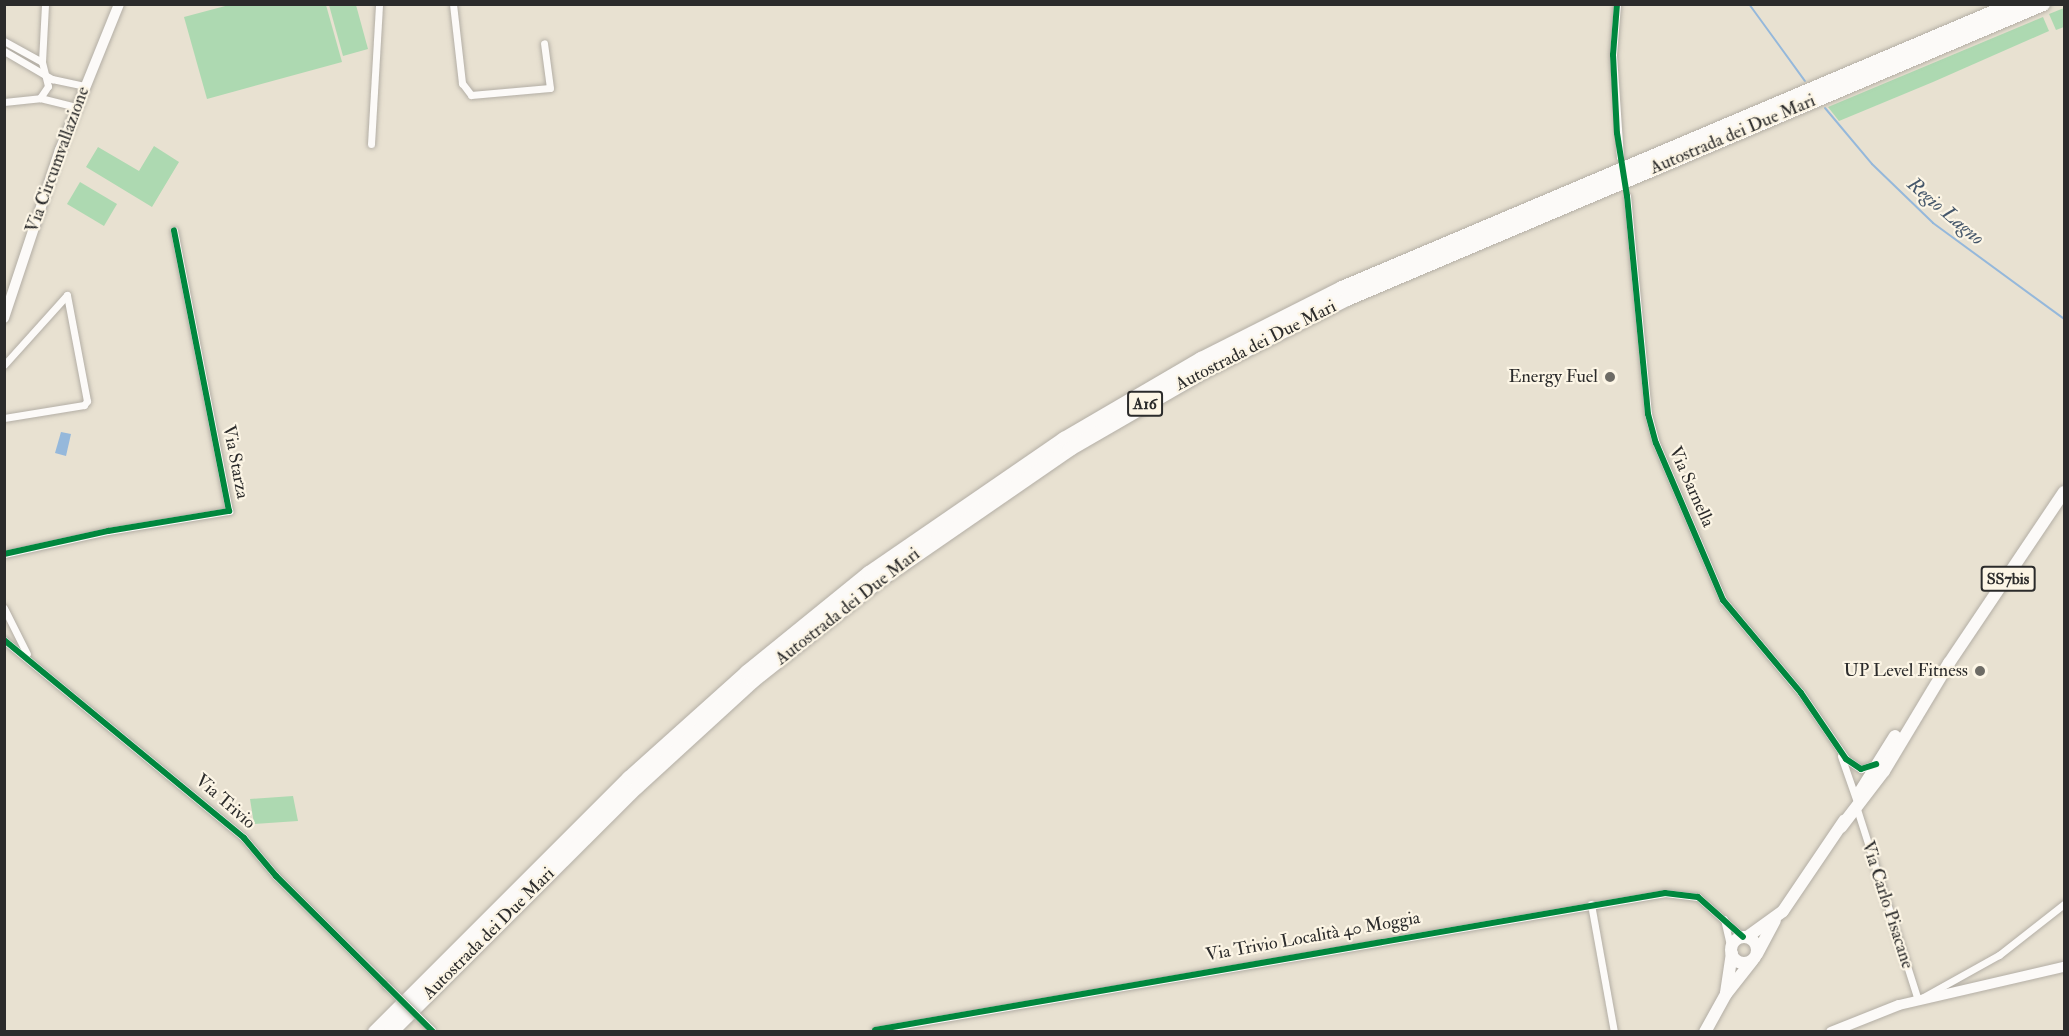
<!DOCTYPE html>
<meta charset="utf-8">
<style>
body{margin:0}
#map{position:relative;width:2069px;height:1036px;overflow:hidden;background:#e8e1d1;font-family:"IM FELL Double Pica",serif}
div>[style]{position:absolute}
.green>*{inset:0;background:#add9b1}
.water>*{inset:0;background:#95b8db}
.stream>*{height:2px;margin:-1px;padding:0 1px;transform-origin:1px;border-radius:1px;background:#95b8db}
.roads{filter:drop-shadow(0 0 2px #b3aea5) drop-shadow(0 0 2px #b3aea5)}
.street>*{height:7px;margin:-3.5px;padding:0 3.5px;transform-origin:3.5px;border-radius:3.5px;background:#fcfaf8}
.secondary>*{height:10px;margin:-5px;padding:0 5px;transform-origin:5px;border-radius:5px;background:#fcfaf8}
.primary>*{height:12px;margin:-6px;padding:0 6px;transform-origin:6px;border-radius:6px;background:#fcfaf8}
.primary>.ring{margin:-6px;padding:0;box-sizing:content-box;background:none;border:12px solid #fcfaf8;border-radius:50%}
.highway>*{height:14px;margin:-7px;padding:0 7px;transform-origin:7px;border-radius:7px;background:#fcfaf8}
.bridges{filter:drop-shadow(0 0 2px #b3aea5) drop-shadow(0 0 2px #b3aea5)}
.street-bridge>*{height:7px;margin:-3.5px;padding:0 3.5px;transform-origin:3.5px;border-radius:3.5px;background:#fcfaf8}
.cycleway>*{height:6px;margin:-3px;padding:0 3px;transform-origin:3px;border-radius:3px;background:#00873e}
.dots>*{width:16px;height:16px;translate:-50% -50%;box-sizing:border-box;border:3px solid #fcf5e5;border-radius:50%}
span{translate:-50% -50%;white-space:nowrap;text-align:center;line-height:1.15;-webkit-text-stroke:4.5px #fcf5e5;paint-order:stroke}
.shield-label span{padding:2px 4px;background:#fcf5e5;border:2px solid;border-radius:4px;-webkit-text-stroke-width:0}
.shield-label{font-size:16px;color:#2b2b2b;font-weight:700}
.street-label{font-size:18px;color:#2b2b2b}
.poi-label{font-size:18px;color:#2b2b2b}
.right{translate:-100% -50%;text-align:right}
.water-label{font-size:20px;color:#44566a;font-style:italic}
.frame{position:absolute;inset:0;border:6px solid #2b2b2b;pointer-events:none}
</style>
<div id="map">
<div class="green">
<div style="clip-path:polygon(229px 5px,326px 5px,342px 62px,207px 99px,184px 17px)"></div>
<div style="clip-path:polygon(329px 5px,356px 5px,368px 49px,343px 56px)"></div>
<div style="clip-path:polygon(2064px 8px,2064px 27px,2056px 30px,2049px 14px)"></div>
<div style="clip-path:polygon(2043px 17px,2049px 31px,1933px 82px,1839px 121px,1828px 107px)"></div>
<div style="clip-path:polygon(154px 146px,179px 162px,152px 207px,86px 167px,98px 147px,139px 171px)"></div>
<div style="clip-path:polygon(80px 182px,117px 204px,104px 226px,67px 204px)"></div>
<div style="clip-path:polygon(293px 796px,298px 821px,254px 824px,250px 799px)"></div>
</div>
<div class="water">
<div style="clip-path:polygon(61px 432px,71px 434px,66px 456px,55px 453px)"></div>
</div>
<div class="stream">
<div style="left:1749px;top:4px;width:95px;rotate:54deg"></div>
<div style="left:1825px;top:108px;width:73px;rotate:50deg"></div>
<div style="left:1872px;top:164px;width:85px;rotate:44deg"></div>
<div style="left:1933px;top:223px;width:162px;rotate:36.2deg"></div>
</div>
<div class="roads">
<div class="street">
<div style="left:453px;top:4px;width:80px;rotate:83.5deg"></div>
<div style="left:462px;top:83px;width:15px;rotate:53deg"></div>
<div style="left:471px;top:95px;width:79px;rotate:-5.1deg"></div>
<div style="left:550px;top:88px;width:45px;rotate:-97.6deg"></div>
<div style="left:1617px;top:4px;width:51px;rotate:94.5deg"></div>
<div style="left:1613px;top:55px;width:102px;rotate:86.1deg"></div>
<div style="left:4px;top:41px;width:43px;rotate:28.9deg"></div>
<div style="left:4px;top:51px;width:56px;rotate:30.3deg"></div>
<div style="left:52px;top:79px;width:33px;rotate:12deg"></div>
<div style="left:40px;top:98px;width:14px;rotate:-56deg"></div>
<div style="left:48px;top:86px;width:25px;rotate:-104deg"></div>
<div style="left:42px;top:62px;width:58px;rotate:-87deg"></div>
<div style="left:4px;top:102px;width:36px;rotate:-6deg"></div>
<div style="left:40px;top:98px;width:36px;rotate:14deg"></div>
<div style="left:371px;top:144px;width:140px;rotate:-86.7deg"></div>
<div style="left:1627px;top:196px;width:219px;rotate:84.5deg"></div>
<div style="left:1648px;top:414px;width:30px;rotate:75deg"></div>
<div style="left:1656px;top:443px;width:171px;rotate:66.9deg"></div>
<div style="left:1723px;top:600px;width:121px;rotate:50deg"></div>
<div style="left:1801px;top:693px;width:80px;rotate:55.7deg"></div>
<div style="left:1846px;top:759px;width:18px;rotate:34deg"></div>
<div style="left:1861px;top:769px;width:15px;rotate:-20deg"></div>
<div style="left:4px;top:365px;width:94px;rotate:-48deg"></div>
<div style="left:4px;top:418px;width:81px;rotate:-9.2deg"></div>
<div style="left:84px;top:405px;width:5px;rotate:-53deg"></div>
<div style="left:87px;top:401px;width:108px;rotate:-100.7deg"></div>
<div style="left:4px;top:554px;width:107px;rotate:-12.5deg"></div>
<div style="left:108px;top:531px;width:123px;rotate:-9.4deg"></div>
<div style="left:229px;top:511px;width:286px;rotate:-101.1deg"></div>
<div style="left:4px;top:608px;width:51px;rotate:63.4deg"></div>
<div style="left:4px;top:640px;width:311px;rotate:39.5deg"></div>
<div style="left:244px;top:838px;width:50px;rotate:49.9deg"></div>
<div style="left:276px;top:876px;width:155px;rotate:44.7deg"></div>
<div style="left:1841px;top:756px;width:46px;rotate:70.8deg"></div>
<div style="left:1857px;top:809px;width:201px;rotate:72.3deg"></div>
<div style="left:1918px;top:1000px;width:93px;rotate:-29.1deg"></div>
<div style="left:1999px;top:955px;width:83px;rotate:-38.1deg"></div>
<div style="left:1591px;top:904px;width:130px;rotate:79.8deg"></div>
<div style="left:1724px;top:919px;width:31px;rotate:77deg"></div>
<div style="left:875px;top:1030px;width:802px;rotate:-9.84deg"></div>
<div style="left:1665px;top:893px;width:33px;rotate:7deg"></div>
<div style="left:1698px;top:897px;width:60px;rotate:41.6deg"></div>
</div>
<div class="secondary">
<div style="left:4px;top:318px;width:177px;rotate:-71.6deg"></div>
<div style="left:60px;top:150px;width:157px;rotate:-68deg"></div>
<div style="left:1831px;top:1032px;width:73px;rotate:-21.7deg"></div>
<div style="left:1899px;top:1005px;width:169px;rotate:-13deg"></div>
</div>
<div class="primary">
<div style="left:1860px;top:792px;width:66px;rotate:-58deg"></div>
<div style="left:1841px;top:827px;width:71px;rotate:-52.5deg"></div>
<div style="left:1884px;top:771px;width:126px;rotate:-59deg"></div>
<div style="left:1949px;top:663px;width:206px;rotate:-56.1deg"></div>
<div style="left:1747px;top:937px;width:44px;rotate:-35.8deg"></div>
<div style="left:1783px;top:911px;width:109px;rotate:-55.9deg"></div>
<div class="ring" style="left:1731px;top:937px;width:14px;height:14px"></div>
<div style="left:1757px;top:954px;width:38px;rotate:-62deg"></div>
<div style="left:1726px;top:993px;width:40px;rotate:-81.5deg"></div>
<div style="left:1705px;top:1032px;width:43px;rotate:-61.1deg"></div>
<div style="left:1726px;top:994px;width:42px;rotate:-51.8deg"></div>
</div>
<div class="highway">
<div style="left:375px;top:1032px;width:359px;rotate:-45deg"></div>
<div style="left:629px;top:778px;width:159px;rotate:-41.9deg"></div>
<div style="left:747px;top:672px;width:157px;rotate:-39.1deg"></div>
<div style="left:869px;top:573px;width:237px;rotate:-34.5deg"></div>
<div style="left:1064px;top:439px;width:159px;rotate:-30.3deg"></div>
<div style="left:1201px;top:359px;width:158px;rotate:-26.7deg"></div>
<div style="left:1342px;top:288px;width:729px;rotate:-22.94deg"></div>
<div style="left:391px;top:1032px;width:347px;rotate:-44.9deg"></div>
<div style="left:637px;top:787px;width:157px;rotate:-42.4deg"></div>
<div style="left:753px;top:681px;width:157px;rotate:-38.5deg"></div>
<div style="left:876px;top:583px;width:236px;rotate:-34.6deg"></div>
<div style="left:1070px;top:449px;width:158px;rotate:-30deg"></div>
<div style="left:1207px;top:370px;width:157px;rotate:-26.9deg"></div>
<div style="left:1347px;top:299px;width:756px;rotate:-22.97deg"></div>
</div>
</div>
<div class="bridges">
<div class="street-bridge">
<div style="left:386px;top:985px;width:64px;rotate:44.4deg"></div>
</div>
</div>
<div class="cycleway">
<div style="left:1617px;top:4px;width:51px;rotate:94.5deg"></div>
<div style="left:1613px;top:55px;width:78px;rotate:87.1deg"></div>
<div style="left:1617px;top:133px;width:64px;rotate:81deg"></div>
<div style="left:1627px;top:196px;width:219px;rotate:84.5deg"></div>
<div style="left:1648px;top:414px;width:30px;rotate:75deg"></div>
<div style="left:1656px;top:443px;width:171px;rotate:66.9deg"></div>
<div style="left:1723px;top:600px;width:121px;rotate:50deg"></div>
<div style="left:1801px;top:693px;width:80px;rotate:55.7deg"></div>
<div style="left:1846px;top:759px;width:18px;rotate:34deg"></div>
<div style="left:1861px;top:769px;width:16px;rotate:-18deg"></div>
<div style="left:4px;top:554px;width:107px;rotate:-12.5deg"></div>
<div style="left:108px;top:531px;width:123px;rotate:-9.4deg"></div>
<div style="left:229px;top:511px;width:286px;rotate:-101.1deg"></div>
<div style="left:4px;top:640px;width:311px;rotate:39.5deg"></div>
<div style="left:244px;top:838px;width:50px;rotate:49.9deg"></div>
<div style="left:276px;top:876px;width:221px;rotate:44.8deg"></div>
<div style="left:875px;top:1030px;width:802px;rotate:-9.84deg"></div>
<div style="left:1665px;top:893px;width:33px;rotate:7deg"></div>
<div style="left:1698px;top:897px;width:60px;rotate:41.6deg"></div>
</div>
<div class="dots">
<div style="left:1610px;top:377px;background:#6d6b65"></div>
<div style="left:1980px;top:671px;background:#6d6b65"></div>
</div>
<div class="shield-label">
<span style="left:1145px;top:404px">A16</span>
<span style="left:2008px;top:579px">SS7bis</span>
</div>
<div class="street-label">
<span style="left:1733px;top:135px;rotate:-23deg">Autostrada dei Due Mari</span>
<span style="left:58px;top:160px;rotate:-70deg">Via Circumvallazione</span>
<span style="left:1256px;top:346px;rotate:-27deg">Autostrada dei Due Mari</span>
<span style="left:235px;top:462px;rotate:79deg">Via Starza</span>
<span style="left:1691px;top:487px;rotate:66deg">Via Sarnella</span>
<span style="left:848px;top:607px;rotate:-38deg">Autostrada dei Due Mari</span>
<span style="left:225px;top:802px;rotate:41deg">Via Trivio</span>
<span style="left:1887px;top:905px;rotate:72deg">Via Carlo Pisacane</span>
<span style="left:489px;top:934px;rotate:-45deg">Autostrada dei Due Mari</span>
<span style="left:1313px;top:937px;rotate:-10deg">Via Trivio Località 40 Moggia</span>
</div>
<div class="poi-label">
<span class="right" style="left:1598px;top:377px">Energy Fuel</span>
<span class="right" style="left:1968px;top:671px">UP Level Fitness</span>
</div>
<div class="water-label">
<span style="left:1946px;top:211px;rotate:40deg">Regio Lagno</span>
</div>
<div class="frame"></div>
</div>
